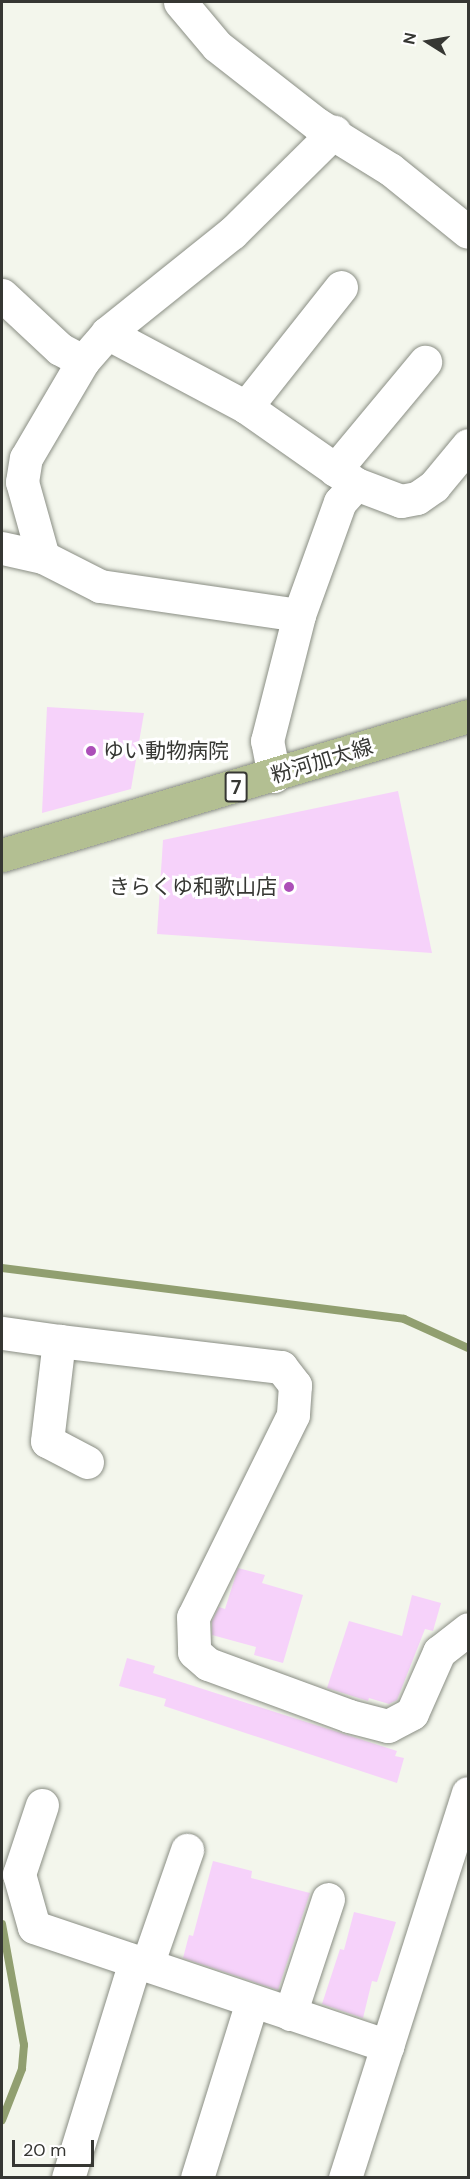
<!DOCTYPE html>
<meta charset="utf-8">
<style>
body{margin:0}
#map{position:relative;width:470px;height:2179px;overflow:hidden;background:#f3f6ec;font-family:"DM Sans","Noto Sans JP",sans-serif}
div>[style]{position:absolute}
.stream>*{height:8px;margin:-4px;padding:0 4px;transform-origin:4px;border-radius:4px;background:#919f70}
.building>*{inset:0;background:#f6d2fa}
.roads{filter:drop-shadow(0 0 2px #8a8e84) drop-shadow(0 0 2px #8a8e84)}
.minor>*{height:33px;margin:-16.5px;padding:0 16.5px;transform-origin:16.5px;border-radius:16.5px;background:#fff}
.major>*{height:33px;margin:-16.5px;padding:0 16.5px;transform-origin:16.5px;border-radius:16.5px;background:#b3bf92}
.dots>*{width:16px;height:16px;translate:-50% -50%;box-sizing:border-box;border:3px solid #fff;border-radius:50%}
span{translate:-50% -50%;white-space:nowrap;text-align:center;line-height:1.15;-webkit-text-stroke:6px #fff;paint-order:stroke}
.shield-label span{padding:2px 4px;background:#fff;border:2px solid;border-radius:4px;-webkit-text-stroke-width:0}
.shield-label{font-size:20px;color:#363733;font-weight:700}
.poi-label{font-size:21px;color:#363733}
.left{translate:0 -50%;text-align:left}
.right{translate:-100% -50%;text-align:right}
.street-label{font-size:21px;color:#363733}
.frame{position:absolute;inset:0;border:3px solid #363733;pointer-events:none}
.north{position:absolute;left:398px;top:12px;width:60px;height:60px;-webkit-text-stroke:4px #fff;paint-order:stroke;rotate:281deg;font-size:16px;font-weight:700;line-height:24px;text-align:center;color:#363733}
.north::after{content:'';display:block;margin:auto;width:21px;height:27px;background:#363733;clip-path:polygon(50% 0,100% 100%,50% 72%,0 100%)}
.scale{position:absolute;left:12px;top:2140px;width:82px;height:27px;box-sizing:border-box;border:3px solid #363733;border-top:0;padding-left:8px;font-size:18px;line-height:21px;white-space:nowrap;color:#363733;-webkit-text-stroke:4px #fff;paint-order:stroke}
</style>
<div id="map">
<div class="stream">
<div style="left:2px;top:1268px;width:405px;rotate:7.2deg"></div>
<div style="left:404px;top:1319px;width:70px;rotate:24.4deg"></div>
<div style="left:2px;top:1924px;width:123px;rotate:79.7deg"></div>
<div style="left:24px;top:2045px;width:24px;rotate:95deg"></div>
<div style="left:22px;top:2069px;width:55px;rotate:111.4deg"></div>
</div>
<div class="building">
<div style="clip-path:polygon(47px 707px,144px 713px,131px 789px,42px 813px)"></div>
<div style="clip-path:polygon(398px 791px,432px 953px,157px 934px,163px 840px)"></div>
<div style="clip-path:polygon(238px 1568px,265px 1575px,262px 1583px,303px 1595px,283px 1663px,254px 1655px,256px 1647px,212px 1635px,212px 1621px,219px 1607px,225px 1609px)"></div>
<div style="clip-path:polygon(412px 1595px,441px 1603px,433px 1631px,425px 1629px,397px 1700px,389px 1704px,369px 1698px,368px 1701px,327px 1688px,349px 1621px,402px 1636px)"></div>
<div style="clip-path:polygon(127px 1658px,155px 1666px,153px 1673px,397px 1751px,395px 1756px,404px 1758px,397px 1783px,164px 1706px,166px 1699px,119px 1686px)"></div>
<div style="clip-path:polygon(213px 1861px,252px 1871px,251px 1878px,310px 1893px,278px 1990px,183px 1958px,189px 1935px,193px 1936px)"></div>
<div style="clip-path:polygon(354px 1912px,396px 1922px,377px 1982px,372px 1981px,363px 2018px,322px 2004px,340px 1949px,344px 1950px)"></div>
</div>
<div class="roads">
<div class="minor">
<div style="left:180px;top:2px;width:57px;rotate:49.9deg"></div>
<div style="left:217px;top:46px;width:127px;rotate:38deg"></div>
<div style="left:317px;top:124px;width:86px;rotate:31.7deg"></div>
<div style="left:390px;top:169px;width:100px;rotate:38.9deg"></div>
<div style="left:2px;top:295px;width:79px;rotate:43deg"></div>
<div style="left:60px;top:349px;width:26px;rotate:28deg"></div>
<div style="left:107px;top:333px;width:157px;rotate:28deg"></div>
<div style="left:246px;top:407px;width:134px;rotate:35deg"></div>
<div style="left:246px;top:407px;width:153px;rotate:-51.6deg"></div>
<div style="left:335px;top:470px;width:141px;rotate:-50.2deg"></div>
<div style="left:2px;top:548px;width:42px;rotate:12.4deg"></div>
<div style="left:43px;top:557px;width:64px;rotate:27deg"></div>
<div style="left:100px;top:586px;width:201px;rotate:8.3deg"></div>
<div style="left:43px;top:557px;width:78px;rotate:-105.6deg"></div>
<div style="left:22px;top:482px;width:24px;rotate:-81deg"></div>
<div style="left:26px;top:458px;width:113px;rotate:-59.6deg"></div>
<div style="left:83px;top:361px;width:37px;rotate:-49deg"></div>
<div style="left:107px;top:333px;width:160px;rotate:-38.7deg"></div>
<div style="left:232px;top:233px;width:144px;rotate:-44.7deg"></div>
<div style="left:274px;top:776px;width:36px;rotate:-101deg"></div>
<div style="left:267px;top:741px;width:130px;rotate:-75.7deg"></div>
<div style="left:299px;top:615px;width:120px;rotate:-70.1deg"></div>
<div style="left:340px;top:502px;width:24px;rotate:-48deg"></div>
<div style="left:356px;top:484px;width:48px;rotate:20.7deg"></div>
<div style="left:401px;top:501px;width:16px;rotate:-11deg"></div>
<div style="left:417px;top:498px;width:21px;rotate:-35deg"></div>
<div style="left:434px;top:486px;width:53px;rotate:-50.3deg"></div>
<div style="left:2px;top:1333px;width:58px;rotate:8deg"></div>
<div style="left:87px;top:1462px;width:45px;rotate:-152.3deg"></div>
<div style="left:47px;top:1441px;width:101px;rotate:-83.2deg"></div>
<div style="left:59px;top:1341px;width:224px;rotate:6.7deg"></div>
<div style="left:281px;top:1367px;width:23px;rotate:52deg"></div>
<div style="left:295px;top:1385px;width:30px;rotate:94deg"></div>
<div style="left:293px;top:1415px;width:225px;rotate:116.3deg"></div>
<div style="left:193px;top:1617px;width:35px;rotate:88deg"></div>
<div style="left:194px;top:1652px;width:18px;rotate:41deg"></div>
<div style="left:208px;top:1664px;width:150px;rotate:20.2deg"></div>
<div style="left:349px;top:1716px;width:40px;rotate:14.4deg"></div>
<div style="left:388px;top:1726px;width:27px;rotate:-28deg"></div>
<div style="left:412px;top:1713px;width:67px;rotate:-66.1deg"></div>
<div style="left:439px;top:1652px;width:37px;rotate:-38deg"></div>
<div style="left:42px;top:1805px;width:73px;rotate:108.4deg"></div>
<div style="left:19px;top:1874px;width:55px;rotate:74.2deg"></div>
<div style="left:34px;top:1927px;width:373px;rotate:18.6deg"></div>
<div style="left:147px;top:1965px;width:122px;rotate:-70.8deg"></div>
<div style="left:290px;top:2014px;width:121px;rotate:-71.7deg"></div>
<div style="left:68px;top:2178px;width:227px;rotate:-72.8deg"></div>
<div style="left:197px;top:2178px;width:185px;rotate:-72.7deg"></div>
<div style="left:345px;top:2178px;width:404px;rotate:-72.3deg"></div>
</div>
<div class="major">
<div style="left:2px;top:855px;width:486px;rotate:-16.6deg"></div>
</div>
</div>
<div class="dots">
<div style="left:91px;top:751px;background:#ac4eb8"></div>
<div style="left:289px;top:887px;background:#ac4eb8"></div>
</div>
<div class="shield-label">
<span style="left:236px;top:787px">7</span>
</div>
<div class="poi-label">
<span class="left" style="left:103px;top:751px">ゆい動物病院</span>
<span class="right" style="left:277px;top:887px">きらくゆ和歌山店</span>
</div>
<div class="street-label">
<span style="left:322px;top:761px;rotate:-17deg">粉河加太線</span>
</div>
<div class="frame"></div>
<div class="north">N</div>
<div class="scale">20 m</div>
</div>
